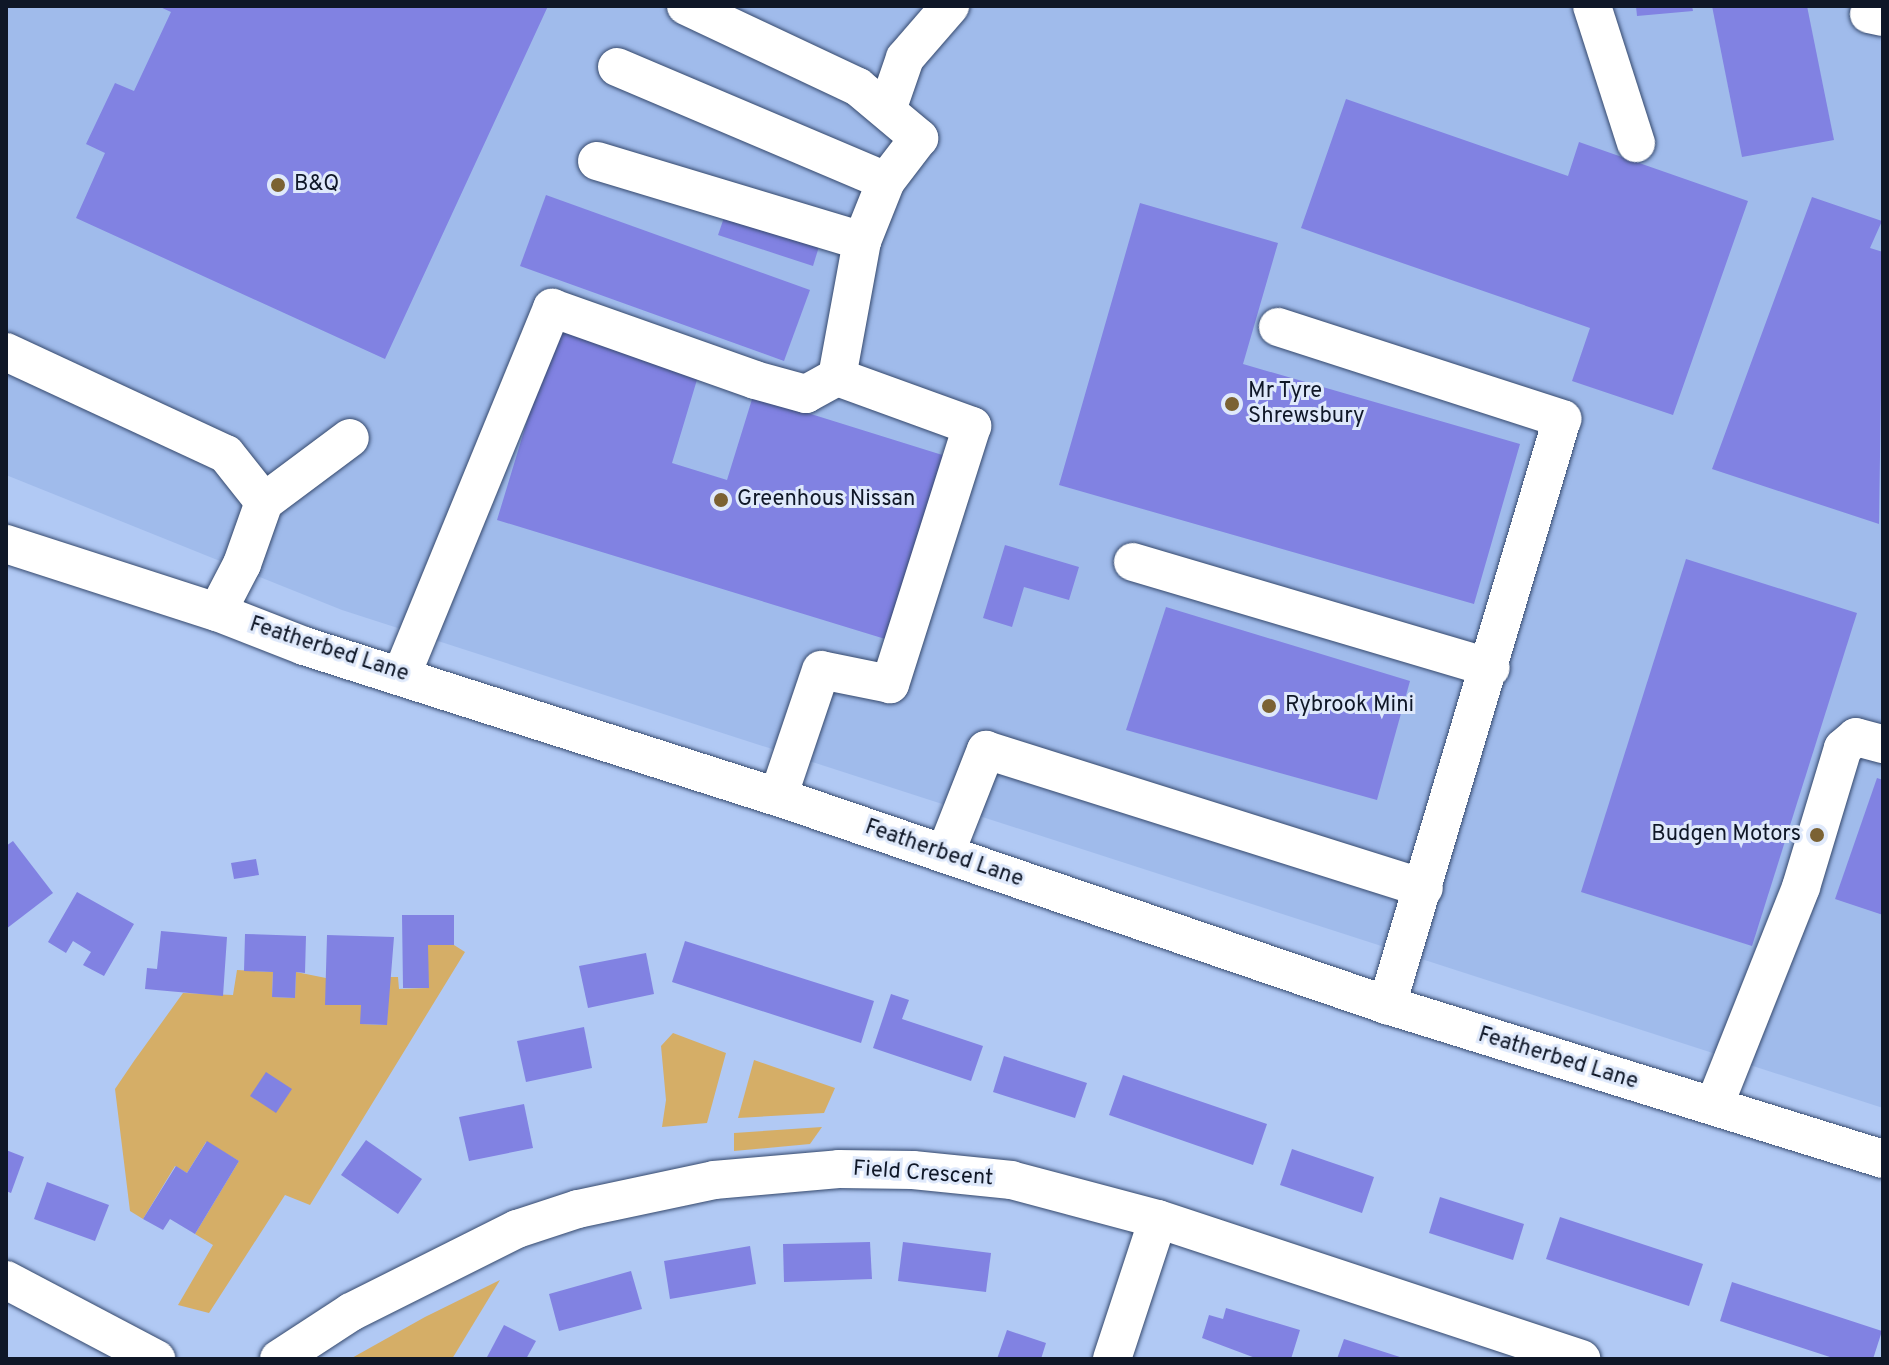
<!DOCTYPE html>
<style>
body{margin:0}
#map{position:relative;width:1889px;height:1365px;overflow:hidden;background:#b1c9f4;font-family:Overpass,sans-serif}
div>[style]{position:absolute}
.built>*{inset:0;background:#a0bbeb}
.green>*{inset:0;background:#d5ae67}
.building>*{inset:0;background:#8182e2}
.roads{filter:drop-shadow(0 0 2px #35496d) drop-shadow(0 0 2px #35496d)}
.minor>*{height:38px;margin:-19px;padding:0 19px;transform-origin:19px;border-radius:19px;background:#fff}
.dots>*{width:22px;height:22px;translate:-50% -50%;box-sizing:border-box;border:4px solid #dfe9fb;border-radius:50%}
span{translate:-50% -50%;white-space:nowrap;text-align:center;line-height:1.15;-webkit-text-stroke:6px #dfe9fb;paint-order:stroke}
.poi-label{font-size:22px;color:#0f1727}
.left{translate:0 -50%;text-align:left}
.right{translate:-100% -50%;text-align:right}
.street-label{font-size:22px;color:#0f1727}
.frame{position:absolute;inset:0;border:8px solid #0f1727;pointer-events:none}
</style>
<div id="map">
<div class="built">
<div style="clip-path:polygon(6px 6px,1883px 6px,1883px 1108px,342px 610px,6px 475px)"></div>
</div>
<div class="green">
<div style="clip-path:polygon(428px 945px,454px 945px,465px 952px,310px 1205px,285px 1195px,209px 1313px,178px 1305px,213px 1245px,195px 1234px,239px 1161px,206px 1142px,187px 1173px,175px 1166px,143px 1219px,130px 1211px,115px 1089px,134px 1061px,183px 993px,233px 995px,237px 970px,273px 972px,272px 997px,295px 998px,296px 972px,326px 978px,326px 1004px,361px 1005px,361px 1024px,387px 1025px,388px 977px,398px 977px,399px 989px,428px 988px)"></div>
<div style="clip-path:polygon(673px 1033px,726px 1053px,707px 1123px,662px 1127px,666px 1100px,661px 1046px)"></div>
<div style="clip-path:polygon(754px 1060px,835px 1088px,824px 1113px,738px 1118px)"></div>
<div style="clip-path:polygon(822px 1127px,810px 1144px,734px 1151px,734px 1133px)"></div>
<div style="clip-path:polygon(500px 1280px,452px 1359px,350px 1359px,425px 1317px)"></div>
</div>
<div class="building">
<div style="clip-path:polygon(158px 6px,548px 6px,385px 359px,76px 218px,105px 153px,86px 144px,115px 83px,134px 91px,171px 12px)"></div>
<div style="clip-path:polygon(1636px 6px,1692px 6px,1693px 11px,1637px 16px)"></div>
<div style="clip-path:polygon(1712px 6px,1807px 6px,1834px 140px,1742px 157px)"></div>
<div style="clip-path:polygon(1346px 99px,1568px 176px,1579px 142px,1748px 201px,1673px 415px,1572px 381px,1590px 328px,1301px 228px)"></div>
<div style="clip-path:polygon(546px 195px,810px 290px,784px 361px,520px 266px)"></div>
<div style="clip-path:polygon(1812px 197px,1882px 221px,1870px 248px,1883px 252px,1879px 524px,1712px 469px)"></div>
<div style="clip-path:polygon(1140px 203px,1278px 243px,1243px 364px,1520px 444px,1474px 604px,1059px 485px)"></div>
<div style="clip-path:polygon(727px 209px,821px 240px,813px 266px,718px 235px)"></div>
<div style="clip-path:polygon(555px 329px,699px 373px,672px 463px,727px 480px,753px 396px,952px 458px,895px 642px,497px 520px)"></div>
<div style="clip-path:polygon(1005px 545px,1079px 567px,1069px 600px,1024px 587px,1012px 627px,983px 618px)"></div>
<div style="clip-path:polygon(1686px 559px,1857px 613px,1752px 946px,1581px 892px)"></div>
<div style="clip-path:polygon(1166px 607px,1410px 681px,1377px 800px,1126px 730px)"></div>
<div style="clip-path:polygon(1877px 778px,1883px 780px,1883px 915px,1835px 899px)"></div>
<div style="clip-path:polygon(13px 841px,53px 893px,6px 929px,6px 846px)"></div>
<div style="clip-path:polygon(256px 859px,259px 875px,234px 879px,231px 863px)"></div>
<div style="clip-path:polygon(77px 892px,134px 924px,104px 976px,83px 965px,91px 952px,73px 941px,66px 953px,48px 942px)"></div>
<div style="clip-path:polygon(402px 915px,454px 915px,454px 945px,428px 945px,429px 988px,403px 988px)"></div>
<div style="clip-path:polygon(161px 931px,227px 937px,223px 996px,145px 989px,147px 968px,157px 969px)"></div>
<div style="clip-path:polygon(245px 934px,306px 936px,305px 973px,296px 972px,295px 998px,272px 997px,273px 972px,244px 971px)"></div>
<div style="clip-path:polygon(327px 935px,394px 937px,387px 1025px,360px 1024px,361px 1005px,325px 1005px)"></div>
<div style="clip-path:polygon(685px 941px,874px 1001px,861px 1043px,672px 982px)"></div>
<div style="clip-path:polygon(646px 953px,654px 994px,588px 1008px,579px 966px)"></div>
<div style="clip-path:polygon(891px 994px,909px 1000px,902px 1019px,983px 1046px,971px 1081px,873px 1048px)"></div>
<div style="clip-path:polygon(584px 1027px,592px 1068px,526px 1082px,517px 1041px)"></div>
<div style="clip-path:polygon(1004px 1056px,1087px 1083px,1075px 1118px,993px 1092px)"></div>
<div style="clip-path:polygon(266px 1072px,292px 1089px,276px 1113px,250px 1096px)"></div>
<div style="clip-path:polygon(1123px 1075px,1267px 1124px,1253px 1165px,1109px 1115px)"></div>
<div style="clip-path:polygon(524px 1104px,533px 1148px,469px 1161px,459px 1117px)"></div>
<div style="clip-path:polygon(366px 1140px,422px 1179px,398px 1214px,341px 1175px)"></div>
<div style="clip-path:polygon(207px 1141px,239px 1161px,195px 1234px,170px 1219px,163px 1230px,143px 1219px,176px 1166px,187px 1173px)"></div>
<div style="clip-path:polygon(1292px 1149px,1374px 1177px,1362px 1213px,1280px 1185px)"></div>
<div style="clip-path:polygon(6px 1150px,24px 1157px,11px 1193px,6px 1191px)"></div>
<div style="clip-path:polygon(47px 1182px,109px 1205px,95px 1241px,34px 1219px)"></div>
<div style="clip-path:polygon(1440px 1197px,1524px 1224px,1513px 1260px,1429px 1233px)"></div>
<div style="clip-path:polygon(1560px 1217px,1703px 1264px,1689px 1306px,1546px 1259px)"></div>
<div style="clip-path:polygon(870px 1242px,872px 1279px,784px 1282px,783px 1244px)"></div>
<div style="clip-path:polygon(903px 1242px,991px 1253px,986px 1292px,898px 1281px)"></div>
<div style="clip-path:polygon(750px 1246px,756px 1284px,670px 1299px,664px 1261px)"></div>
<div style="clip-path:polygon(631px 1271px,642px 1309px,559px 1331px,549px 1294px)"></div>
<div style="clip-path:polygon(1732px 1282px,1882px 1331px,1873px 1359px,1836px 1359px,1720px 1321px)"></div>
<div style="clip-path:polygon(1226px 1308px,1300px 1330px,1291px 1359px,1258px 1359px,1202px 1338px,1209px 1315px,1223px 1319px)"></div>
<div style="clip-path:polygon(504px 1325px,536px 1341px,526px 1359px,486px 1359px)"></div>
<div style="clip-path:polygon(1007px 1330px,1046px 1343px,1041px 1359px,997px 1359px)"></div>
<div style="clip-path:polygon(1344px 1339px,1403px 1358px,1403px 1359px,1337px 1359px)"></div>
</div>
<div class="roads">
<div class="minor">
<div style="left:686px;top:6px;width:190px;rotate:25.2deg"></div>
<div style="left:858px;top:87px;width:80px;rotate:39.9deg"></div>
<div style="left:919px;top:138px;width:54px;rotate:127.5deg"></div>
<div style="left:886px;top:181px;width:65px;rotate:111.8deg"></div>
<div style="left:862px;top:241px;width:138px;rotate:100.4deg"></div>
<div style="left:1592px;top:6px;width:144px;rotate:72.2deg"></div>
<div style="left:1869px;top:14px;width:14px;rotate:12deg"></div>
<div style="left:617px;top:67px;width:292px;rotate:23deg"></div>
<div style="left:887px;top:110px;width:55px;rotate:-70.9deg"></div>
<div style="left:905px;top:58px;width:69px;rotate:-49.1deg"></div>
<div style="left:597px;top:161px;width:277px;rotate:16.8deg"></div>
<div style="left:1278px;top:327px;width:299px;rotate:17.9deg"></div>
<div style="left:1562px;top:419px;width:612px;rotate:106.63deg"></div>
<div style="left:6px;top:352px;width:242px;rotate:24.9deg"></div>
<div style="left:226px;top:454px;width:61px;rotate:51.6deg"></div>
<div style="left:264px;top:502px;width:66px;rotate:109.5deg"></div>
<div style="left:242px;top:564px;width:54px;rotate:117.5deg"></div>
<div style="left:264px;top:502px;width:107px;rotate:-36.7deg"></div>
<div style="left:6px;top:544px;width:222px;rotate:17.9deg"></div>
<div style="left:217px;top:612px;width:93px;rotate:21.3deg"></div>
<div style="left:304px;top:646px;width:497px;rotate:17.7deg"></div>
<div style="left:778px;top:797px;width:644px;rotate:18.86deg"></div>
<div style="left:1387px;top:1005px;width:519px;rotate:17.25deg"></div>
<div style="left:1133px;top:562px;width:373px;rotate:16.5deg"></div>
<div style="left:402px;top:674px;width:396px;rotate:-67.7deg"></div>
<div style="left:552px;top:308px;width:215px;rotate:19.5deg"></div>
<div style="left:755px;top:380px;width:53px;rotate:15.4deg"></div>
<div style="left:806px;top:394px;width:35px;rotate:-29deg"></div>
<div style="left:837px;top:377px;width:144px;rotate:19.9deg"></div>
<div style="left:972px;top:426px;width:271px;rotate:107.6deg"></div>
<div style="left:890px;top:684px;width:70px;rotate:-168.5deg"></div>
<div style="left:821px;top:670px;width:134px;rotate:108.7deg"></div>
<div style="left:945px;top:854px;width:112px;rotate:-68.5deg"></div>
<div style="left:986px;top:750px;width:459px;rotate:17.5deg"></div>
<div style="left:1714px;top:1106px;width:236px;rotate:-68.3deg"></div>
<div style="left:1801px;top:887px;width:145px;rotate:-73.2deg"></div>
<div style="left:1843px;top:748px;width:17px;rotate:-40deg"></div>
<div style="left:1856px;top:737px;width:28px;rotate:15deg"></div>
<div style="left:6px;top:1280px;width:170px;rotate:27.8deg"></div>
<div style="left:279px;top:1359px;width:86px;rotate:-33.1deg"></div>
<div style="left:351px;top:1312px;width:186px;rotate:-26.6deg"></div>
<div style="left:517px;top:1229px;width:64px;rotate:-18.2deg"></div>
<div style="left:578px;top:1209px;width:139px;rotate:-12deg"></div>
<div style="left:714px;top:1180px;width:125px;rotate:-5deg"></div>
<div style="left:839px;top:1169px;width:74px;rotate:0.8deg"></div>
<div style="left:913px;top:1170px;width:99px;rotate:5.8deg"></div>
<div style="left:1011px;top:1180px;width:152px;rotate:14.9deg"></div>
<div style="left:1158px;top:1219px;width:446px;rotate:18.3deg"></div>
<div style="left:1112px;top:1359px;width:147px;rotate:-71.8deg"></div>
</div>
</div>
<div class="dots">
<div style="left:278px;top:185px;background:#7b6233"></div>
<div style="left:1232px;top:404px;background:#7b6233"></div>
<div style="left:721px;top:500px;background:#7b6233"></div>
<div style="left:1269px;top:706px;background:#7b6233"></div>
<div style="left:1817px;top:835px;background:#7b6233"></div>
</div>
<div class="poi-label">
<span class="left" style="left:294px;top:185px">B&amp;Q</span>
<span class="left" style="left:1248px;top:404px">Mr Tyre<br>Shrewsbury</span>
<span class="left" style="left:737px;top:500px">Greenhous Nissan</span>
<span class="left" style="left:1285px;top:706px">Rybrook Mini</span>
<span class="right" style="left:1801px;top:835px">Budgen Motors</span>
</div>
<div class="street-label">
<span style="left:329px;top:650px;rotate:18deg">Featherbed Lane</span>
<span style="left:944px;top:854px;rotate:19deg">Featherbed Lane</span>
<span style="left:1558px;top:1059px;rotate:17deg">Featherbed Lane</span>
<span style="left:923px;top:1174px;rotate:4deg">Field Crescent</span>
</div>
<div class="frame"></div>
</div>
